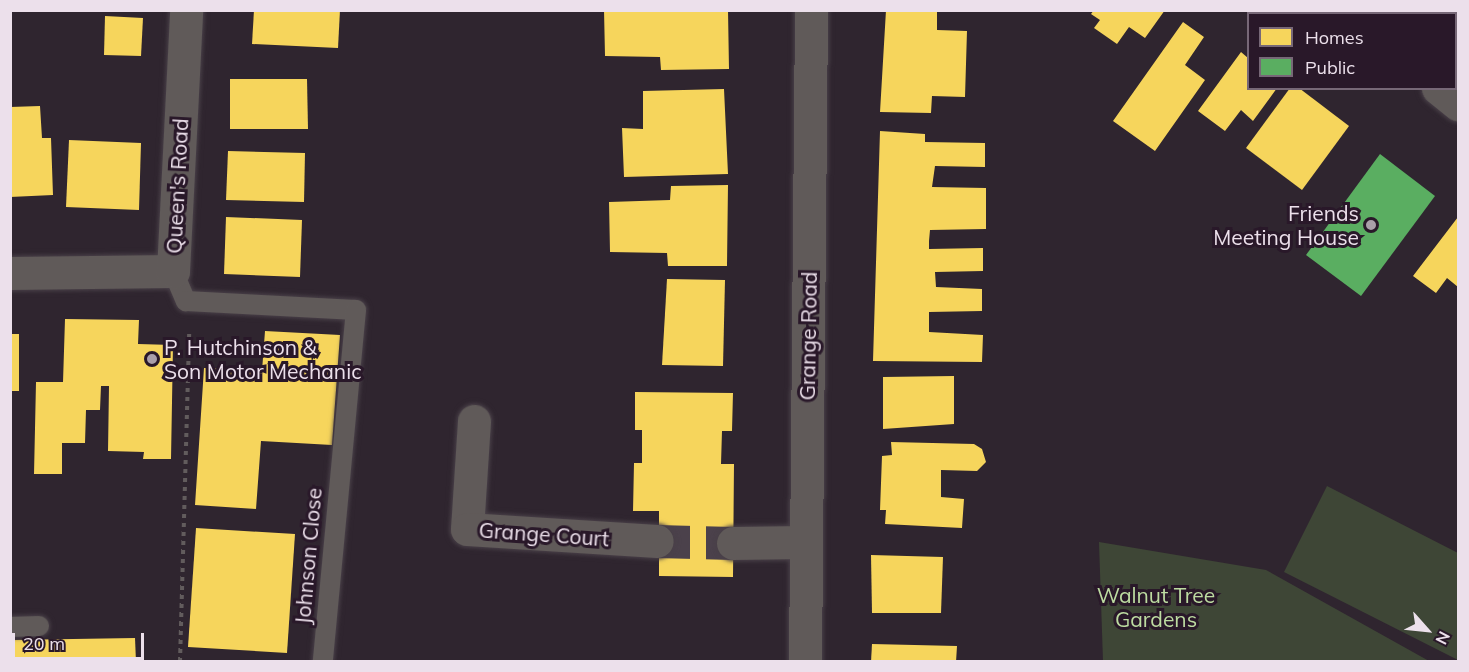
<!DOCTYPE html>
<style>
body{margin:0}
#map{position:relative;width:1469px;height:672px;overflow:hidden;background:#2f252f;font-family:Mulish,sans-serif}
div>[style]{position:absolute}
.green>*{inset:0;background:#3e4636}
.homes>*{inset:0;background:#f6d55c}
.public>*{inset:0;background:#5aae61}
.minor-tunnel>*{height:33px;margin-top:-16.5px;transform-origin:0;background:repeating-linear-gradient(90deg,#4b414b 0 33px,transparent 0 49px)}
.path>*{height:4px;margin-top:-2px;transform-origin:0;background:repeating-linear-gradient(90deg,#625c5d 0 4.5px,transparent 0 9px)}
.roads{filter:drop-shadow(0 0 2px #494048) drop-shadow(0 0 2px #494048)}
.service>*{height:20px;margin:-10px;padding:0 10px;transform-origin:10px;border-radius:10px;background:#605a59}
.minor>*{height:33px;margin:-16.5px;padding:0 16.5px;transform-origin:16.5px;border-radius:16.5px;background:#605a59}
.dots>*{width:16px;height:16px;translate:-50% -50%;box-sizing:border-box;border:3px solid #291829;border-radius:50%}
span{translate:-50% -50%;white-space:nowrap;text-align:center;line-height:1.15;-webkit-text-stroke:6px #291829;paint-order:stroke}
.street-label{font-size:21px;color:#ece0eb}
.poi-label{font-size:21px;color:#ece0eb}
.right{translate:-100% -50%;text-align:right}
.left{translate:0 -50%;text-align:left}
.park-label{font-size:21px;color:#bddca1}
.frame{position:absolute;inset:0;border:12px solid #ece0eb;pointer-events:none}
.legend{position:absolute;left:1247px;top:12px;width:210px;height:78px;box-sizing:border-box;background:#291829;border:2px solid #776877;margin:0;padding:8px 10px;list-style:none;font-size:18px;color:#ece0eb}
.legend li{display:flex;align-items:center;gap:12px;height:30px}
.legend b{width:30px;border:2px solid #776877}
.north{position:absolute;left:1397px;top:600px;width:60px;height:60px;-webkit-text-stroke:4px #291829;paint-order:stroke;rotate:117deg;font-size:16px;font-weight:700;line-height:24px;text-align:center;color:#ece0eb}
.north::after{content:'';display:block;margin:auto;width:21px;height:27px;background:#ece0eb;clip-path:polygon(50% 0,100% 100%,50% 72%,0 100%)}
.scale{position:absolute;left:12px;top:633px;width:132px;height:27px;box-sizing:border-box;border:3px solid #ece0eb;border-top:0;padding-left:8px;font-size:18px;line-height:21px;white-space:nowrap;color:#ece0eb;-webkit-text-stroke:4px #291829;paint-order:stroke}
</style>
<div id="map">
<div class="green">
<div style="clip-path:polygon(1327px 486px,1458px 553px,1458px 660px,1284px 572px)"></div>
<div style="clip-path:polygon(1099px 542px,1266px 570px,1429px 661px,1103px 661px)"></div>
</div>
<div class="homes">
<div style="clip-path:polygon(254px 10px,340px 10px,338px 48px,252px 44px)"></div>
<div style="clip-path:polygon(604px 10px,728px 10px,729px 69px,661px 70px,660px 57px,605px 56px)"></div>
<div style="clip-path:polygon(886px 10px,937px 10px,937px 30px,967px 31px,965px 97px,932px 96px,931px 113px,880px 112px)"></div>
<div style="clip-path:polygon(1094px 10px,1165px 10px,1145px 38px,1129px 27px,1117px 44px,1094px 28px,1100px 20px,1091px 14px)"></div>
<div style="clip-path:polygon(1435px 10px,1458px 10px,1458px 29px,1456px 14px)"></div>
<div style="clip-path:polygon(105px 16px,143px 18px,141px 56px,104px 55px)"></div>
<div style="clip-path:polygon(1183px 22px,1204px 37px,1185px 65px,1205px 80px,1155px 151px,1113px 121px)"></div>
<div style="clip-path:polygon(1241px 52px,1248px 58px,1248px 88px,1277px 88px,1253px 121px,1241px 110px,1225px 131px,1198px 111px)"></div>
<div style="clip-path:polygon(230px 79px,307px 79px,308px 129px,230px 129px)"></div>
<div style="clip-path:polygon(1290px 88px,1299px 88px,1349px 126px,1302px 190px,1246px 148px)"></div>
<div style="clip-path:polygon(724px 89px,728px 174px,624px 177px,622px 128px,643px 129px,643px 91px)"></div>
<div style="clip-path:polygon(40px 106px,42px 138px,51px 138px,53px 195px,10px 197px,10px 107px)"></div>
<div style="clip-path:polygon(880px 131px,925px 134px,925px 142px,985px 143px,985px 167px,935px 166px,932px 187px,986px 188px,986px 229px,930px 230px,929px 241px,929px 249px,983px 248px,983px 271px,935px 272px,936px 287px,982px 289px,982px 311px,929px 312px,929px 332px,983px 335px,982px 362px,873px 361px)"></div>
<div style="clip-path:polygon(69px 140px,141px 143px,139px 210px,66px 207px)"></div>
<div style="clip-path:polygon(228px 151px,305px 153px,304px 202px,226px 200px)"></div>
<div style="clip-path:polygon(728px 185px,727px 266px,668px 266px,667px 253px,610px 252px,609px 202px,670px 200px,671px 186px)"></div>
<div style="clip-path:polygon(226px 217px,302px 220px,300px 277px,224px 274px)"></div>
<div style="clip-path:polygon(1458px 217px,1458px 287px,1447px 278px,1436px 293px,1413px 276px)"></div>
<div style="clip-path:polygon(667px 279px,725px 280px,723px 366px,662px 365px)"></div>
<div style="clip-path:polygon(65px 319px,139px 320px,138px 344px,173px 345px,171px 459px,143px 459px,144px 452px,108px 451px,109px 386px,101px 386px,100px 410px,86px 410px,85px 443px,62px 443px,62px 474px,34px 474px,36px 382px,63px 382px)"></div>
<div style="clip-path:polygon(265px 331px,340px 335px,332px 445px,261px 441px,256px 509px,195px 505px,204px 368px,262px 371px)"></div>
<div style="clip-path:polygon(10px 334px,19px 334px,19px 391px,10px 391px)"></div>
<div style="clip-path:polygon(954px 376px,954px 424px,883px 429px,883px 377px)"></div>
<div style="clip-path:polygon(635px 392px,733px 393px,732px 431px,722px 431px,721px 464px,734px 464px,733px 577px,659px 576px,659px 511px,633px 511px,634px 463px,642px 463px,642px 430px,635px 430px)"></div>
<div style="clip-path:polygon(891px 442px,974px 444px,982px 449px,986px 462px,977px 471px,941px 470px,941px 497px,964px 499px,962px 528px,885px 524px,886px 510px,880px 510px,882px 456px,892px 455px)"></div>
<div style="clip-path:polygon(196px 528px,295px 534px,287px 653px,188px 647px)"></div>
<div style="clip-path:polygon(871px 555px,943px 557px,941px 613px,872px 613px)"></div>
<div style="clip-path:polygon(135px 638px,136px 662px,10px 662px,11px 640px)"></div>
<div style="clip-path:polygon(872px 644px,957px 646px,956px 662px,871px 662px)"></div>
</div>
<div class="public">
<div style="clip-path:polygon(1380px 154px,1435px 196px,1361px 296px,1306px 255px)"></div>
</div>
<div class="minor-tunnel">
<div style="left:657px;top:541px;width:76px;rotate:1.5deg"></div>
</div>
<div class="path">
<div style="left:180px;top:662px;width:330px;rotate:-88.4deg"></div>
</div>
<div class="roads">
<div class="service">
<div style="left:173px;top:271px;width:33px;rotate:67deg"></div>
<div style="left:186px;top:301px;width:170px;rotate:3deg"></div>
<div style="left:356px;top:310px;width:354px;rotate:95.4deg"></div>
<div style="left:10px;top:627px;width:29px;rotate:-2deg"></div>
</div>
<div class="minor">
<div style="left:1337px;top:10px;width:6px;rotate:45deg"></div>
<div style="left:1438px;top:88px;width:26px;rotate:39deg"></div>
<div style="left:10px;top:273px;width:163px;rotate:-0.7deg"></div>
<div style="left:173px;top:271px;width:261px;rotate:-87.1deg"></div>
<div style="left:474px;top:421px;width:108px;rotate:93.7deg"></div>
<div style="left:467px;top:529px;width:190px;rotate:3.6deg"></div>
<div style="left:733px;top:543px;width:71px;rotate:-0.8deg"></div>
<div style="left:805px;top:662px;width:652px;rotate:-89.47deg"></div>
</div>
</div>
<div class="dots">
<div style="left:1371px;top:225px;background:#aa9fa9"></div>
<div style="left:152px;top:359px;background:#aa9fa9"></div>
</div>
<div class="street-label">
<span style="left:177px;top:186px;rotate:-87deg">Queen's Road</span>
<span style="left:808px;top:336px;rotate:-89deg">Grange Road</span>
<span style="left:544px;top:534px;rotate:4deg">Grange Court</span>
<span style="left:308px;top:556px;rotate:-85deg">Johnson Close</span>
</div>
<div class="poi-label">
<span class="right" style="left:1359px;top:225px">Friends<br>Meeting House</span>
<span class="left" style="left:164px;top:359px">P. Hutchinson &amp;<br>Son Motor Mechanic</span>
</div>
<div class="park-label">
<span style="left:1156px;top:607px">Walnut Tree<br>Gardens</span>
</div>
<div class="frame"></div>
<ul class="legend">
<li><b style="height:16px;background:#f6d55c"></b>Homes</li>
<li><b style="height:16px;background:#5aae61"></b>Public</li>
</ul>
<div class="north">N</div>
<div class="scale">20 m</div>
</div>
